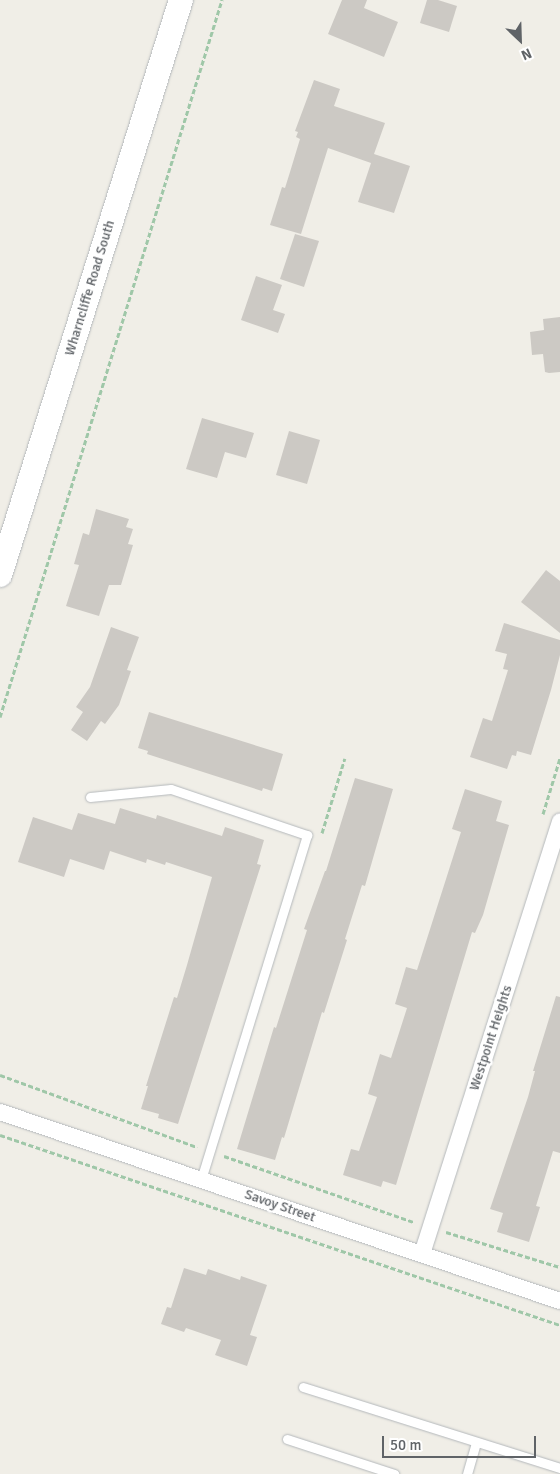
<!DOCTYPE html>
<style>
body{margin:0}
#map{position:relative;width:560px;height:1474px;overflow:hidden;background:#f0eee7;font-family:Signika,sans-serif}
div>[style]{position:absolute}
.building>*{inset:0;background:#ccc9c4}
.path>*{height:3px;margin-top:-1.5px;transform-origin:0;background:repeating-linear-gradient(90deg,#9fc7a8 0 5px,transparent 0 7.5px)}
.roads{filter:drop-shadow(0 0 1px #b4b8bb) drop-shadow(0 0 1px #b4b8bb)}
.lane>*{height:9px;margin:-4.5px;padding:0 4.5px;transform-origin:4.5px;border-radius:4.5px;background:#fff}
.street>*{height:16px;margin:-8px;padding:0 8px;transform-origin:8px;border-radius:8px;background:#fff}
.secondary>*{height:24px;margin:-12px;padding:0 12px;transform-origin:12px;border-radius:12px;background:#fff}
span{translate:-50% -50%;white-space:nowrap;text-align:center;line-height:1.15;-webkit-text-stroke:5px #fff;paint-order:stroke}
.street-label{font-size:14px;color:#5f6367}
.north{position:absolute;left:495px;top:15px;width:50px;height:50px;-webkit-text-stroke:4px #fff;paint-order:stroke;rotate:156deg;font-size:14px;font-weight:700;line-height:20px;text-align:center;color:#5f6367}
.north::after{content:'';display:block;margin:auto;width:18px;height:22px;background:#5f6367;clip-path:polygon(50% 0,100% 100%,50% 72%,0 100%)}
.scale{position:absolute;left:382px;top:1436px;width:154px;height:22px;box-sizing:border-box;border:2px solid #5f6367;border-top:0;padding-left:6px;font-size:15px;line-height:18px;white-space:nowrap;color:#5f6367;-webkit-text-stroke:4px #fff;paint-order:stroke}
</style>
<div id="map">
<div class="building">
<div style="clip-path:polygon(342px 0,367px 0,364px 8px,398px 22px,384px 57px,328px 34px)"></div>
<div style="clip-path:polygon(427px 0,438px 0,457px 6px,449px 32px,420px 23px)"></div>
<div style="clip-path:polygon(314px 80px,340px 89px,334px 106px,385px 123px,374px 154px,410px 166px,394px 213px,358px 202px,371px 163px,328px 148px,301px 234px,270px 225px,282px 187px,285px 188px,290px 172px,300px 139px,296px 137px,298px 132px,295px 131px)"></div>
<div style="clip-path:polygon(295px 234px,319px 241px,304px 287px,280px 279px)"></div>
<div style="clip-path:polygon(256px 276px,282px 285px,273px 310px,285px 314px,278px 333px,241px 320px)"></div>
<div style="clip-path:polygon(560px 317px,560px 372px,549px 373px,545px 372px,543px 354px,532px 355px,530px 332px,544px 330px,543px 319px)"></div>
<div style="clip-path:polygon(202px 418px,254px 433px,246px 458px,225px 452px,217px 478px,186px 469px)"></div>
<div style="clip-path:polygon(289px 431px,320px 440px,307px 484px,276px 475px)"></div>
<div style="clip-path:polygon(96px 509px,129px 519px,126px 527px,133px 529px,128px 544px,133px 545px,121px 585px,109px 585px,99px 616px,66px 606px,79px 565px,74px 564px,83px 533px,89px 535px)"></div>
<div style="clip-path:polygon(546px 570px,560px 581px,560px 633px,521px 602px)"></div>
<div style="clip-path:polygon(504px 623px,560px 640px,560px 655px,551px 690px,531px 755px,517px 751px,516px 756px,512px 755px,507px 769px,470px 757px,483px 718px,492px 721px,508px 670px,503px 669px,507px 654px,495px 651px)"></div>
<div style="clip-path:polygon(111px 627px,139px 637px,127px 670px,131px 671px,119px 705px,105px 724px,101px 721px,87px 741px,71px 730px,83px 712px,76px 707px,90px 687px)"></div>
<div style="clip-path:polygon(149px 712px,283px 754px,272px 791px,263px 788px,262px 791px,147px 754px,148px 751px,138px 748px)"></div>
<div style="clip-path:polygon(355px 778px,393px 789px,365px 886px,362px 885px,345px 939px,347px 940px,324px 1013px,322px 1012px,284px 1138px,282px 1137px,275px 1160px,237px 1149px,274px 1027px,276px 1028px,307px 930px,304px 929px,325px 871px,326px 871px)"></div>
<div style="clip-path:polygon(465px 789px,502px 801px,496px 821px,509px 825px,483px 915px,475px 933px,472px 932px,396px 1185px,383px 1181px,381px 1187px,343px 1175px,351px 1149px,359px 1151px,377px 1097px,368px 1094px,380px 1054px,391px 1058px,407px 1008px,395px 1004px,406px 967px,417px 970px,461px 832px,452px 829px)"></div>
<div style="clip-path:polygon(120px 808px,156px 819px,157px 815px,222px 836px,225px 827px,264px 840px,257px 864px,261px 865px,178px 1124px,158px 1118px,159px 1114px,141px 1109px,148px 1086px,146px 1086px,174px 997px,177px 998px,187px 965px,212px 877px,166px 862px,165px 865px,147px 859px,146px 863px,110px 851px,104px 870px,70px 859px,64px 877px,18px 862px,33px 817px,72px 830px,78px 813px,115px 824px)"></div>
<div style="clip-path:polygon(556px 996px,560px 997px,560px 1153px,553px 1151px,536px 1206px,540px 1207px,529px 1242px,497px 1232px,503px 1213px,490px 1209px,528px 1097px,535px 1071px,533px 1071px)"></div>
<div style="clip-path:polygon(184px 1268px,206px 1275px,208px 1269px,240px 1280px,241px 1276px,267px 1285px,250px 1335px,257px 1337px,247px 1366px,215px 1355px,221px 1340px,186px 1328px,184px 1332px,161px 1324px,167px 1307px,171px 1308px)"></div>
</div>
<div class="path">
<div style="left:0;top:717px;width:751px;rotate:-72.8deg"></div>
<div style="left:543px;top:814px;width:59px;rotate:-73.1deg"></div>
<div style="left:322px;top:833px;width:78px;rotate:-73deg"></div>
<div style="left:0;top:1075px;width:210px;rotate:20.1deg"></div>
<div style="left:0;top:1135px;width:591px;rotate:18.74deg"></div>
<div style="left:224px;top:1156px;width:201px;rotate:19.2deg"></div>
<div style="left:446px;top:1232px;width:119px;rotate:17.1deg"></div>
</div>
<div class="roads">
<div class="lane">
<div style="left:90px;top:797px;width:81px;rotate:-5.6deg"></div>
<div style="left:171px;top:789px;width:144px;rotate:18.7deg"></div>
<div style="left:307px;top:835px;width:361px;rotate:107.1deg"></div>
<div style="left:303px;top:1387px;width:269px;rotate:17.5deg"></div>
<div style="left:287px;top:1439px;width:113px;rotate:18.1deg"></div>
<div style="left:467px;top:1474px;width:33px;rotate:-74deg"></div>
</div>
<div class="street">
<div style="left:0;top:1112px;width:591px;rotate:18.65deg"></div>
<div style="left:422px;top:1254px;width:454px;rotate:-72.3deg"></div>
</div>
<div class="secondary">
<div style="left:0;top:575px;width:603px;rotate:-72.53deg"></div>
</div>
</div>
<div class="street-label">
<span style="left:90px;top:288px;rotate:-73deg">Wharncliffe Road South</span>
<span style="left:491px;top:1038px;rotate:-72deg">Westpoint Heights</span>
<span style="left:280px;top:1206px;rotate:19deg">Savoy Street</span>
</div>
<div class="north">N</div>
<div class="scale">50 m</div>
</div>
